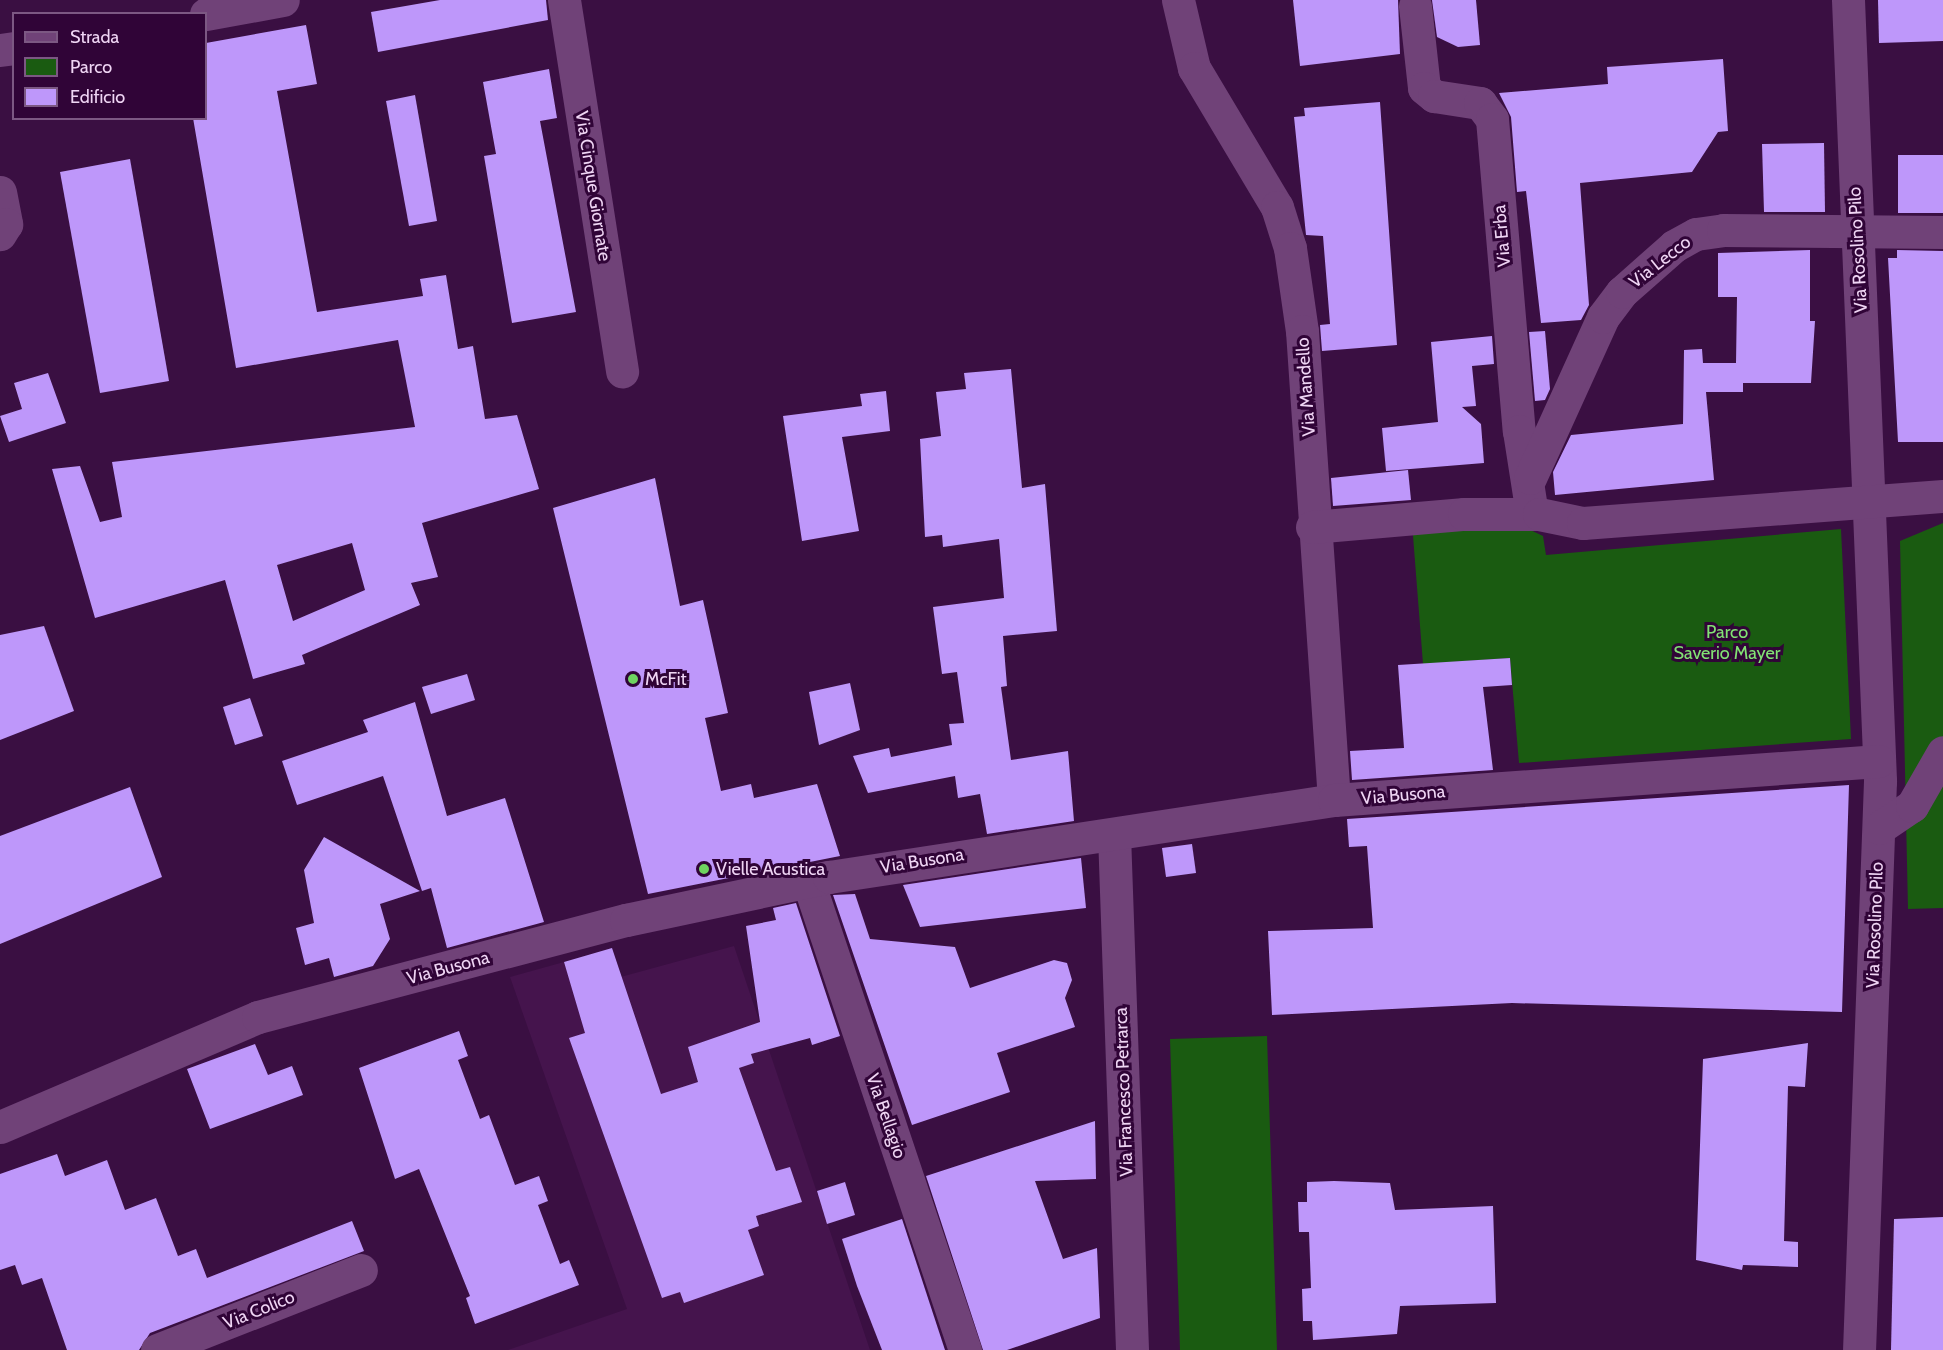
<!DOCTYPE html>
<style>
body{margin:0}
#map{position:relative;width:1943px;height:1350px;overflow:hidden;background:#3a0f42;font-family:Cabin,sans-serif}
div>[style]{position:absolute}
.built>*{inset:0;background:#45144d}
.green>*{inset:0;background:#1a5b11}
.building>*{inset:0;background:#be97fa}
.minor>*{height:33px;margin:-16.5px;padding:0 16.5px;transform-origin:16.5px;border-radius:16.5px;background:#704278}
.dots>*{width:16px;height:16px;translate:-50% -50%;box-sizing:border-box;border:3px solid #300437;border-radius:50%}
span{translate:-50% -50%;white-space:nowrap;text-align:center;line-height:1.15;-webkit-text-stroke:6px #300437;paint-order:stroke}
.street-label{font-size:18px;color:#efd5f4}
.park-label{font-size:18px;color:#82e374}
.poi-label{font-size:18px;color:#efd5f4}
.left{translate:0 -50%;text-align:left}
.legend{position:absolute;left:12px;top:12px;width:195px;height:108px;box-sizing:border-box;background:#300437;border:2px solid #7c5883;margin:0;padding:8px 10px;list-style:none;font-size:18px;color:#efd5f4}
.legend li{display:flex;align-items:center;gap:12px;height:30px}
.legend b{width:30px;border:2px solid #7c5883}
</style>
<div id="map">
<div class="built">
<div style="clip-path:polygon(734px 946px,870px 1350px,508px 1350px,627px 1309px,510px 977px,564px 962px,573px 990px)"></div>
</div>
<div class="green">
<div style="clip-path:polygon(1412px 523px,1524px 527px,1543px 536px,1546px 555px,1841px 529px,1851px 739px,1519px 763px,1510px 658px,1423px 664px)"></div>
<div style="clip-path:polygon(1943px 523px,1943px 908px,1908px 909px,1900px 541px)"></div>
<div style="clip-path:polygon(1267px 1036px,1277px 1350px,1180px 1350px,1170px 1039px)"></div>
</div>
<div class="building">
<div style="clip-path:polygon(440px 0,546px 0,548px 20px,378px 52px,371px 12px)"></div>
<div style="clip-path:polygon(1293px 0,1398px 0,1400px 54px,1300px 66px)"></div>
<div style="clip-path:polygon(1432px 0,1476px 0,1480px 45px,1458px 47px,1437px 37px)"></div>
<div style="clip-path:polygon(1878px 0,1943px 0,1943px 41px,1879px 43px)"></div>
<div style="clip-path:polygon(evenodd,306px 25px,317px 84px,277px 91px,317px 312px,423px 296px,420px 279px,446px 275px,458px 349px,473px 346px,485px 419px,517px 415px,539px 489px,422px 523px,438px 577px,411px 583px,420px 605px,302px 655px,305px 664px,253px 679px,225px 580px,95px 618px,52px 469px,80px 466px,100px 522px,122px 517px,112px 462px,415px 427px,398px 340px,236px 368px,193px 118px,206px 118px,206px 43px,306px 25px,352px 543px,365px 590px,293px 621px,277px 565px,352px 543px)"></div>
<div style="clip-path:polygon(1723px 59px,1728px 131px,1718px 132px,1692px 172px,1580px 183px,1589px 305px,1581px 320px,1541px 323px,1526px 191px,1517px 192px,1511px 117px,1499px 93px,1608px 84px,1607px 67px)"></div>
<div style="clip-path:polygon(549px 69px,557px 118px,540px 121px,576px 312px,512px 323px,484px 156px,496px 154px,483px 82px)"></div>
<div style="clip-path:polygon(415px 95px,437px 221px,409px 226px,386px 101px)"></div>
<div style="clip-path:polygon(1380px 102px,1397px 345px,1322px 351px,1320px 325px,1330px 324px,1323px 236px,1306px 235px,1294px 117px,1305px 116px,1304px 108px)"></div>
<div style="clip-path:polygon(1824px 143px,1825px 212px,1764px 212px,1762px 144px)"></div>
<div style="clip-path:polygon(1898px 155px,1943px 155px,1943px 213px,1898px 213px)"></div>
<div style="clip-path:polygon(130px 159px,169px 381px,100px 393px,60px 172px)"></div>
<div style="clip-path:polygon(1810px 250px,1810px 321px,1815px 321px,1811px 383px,1743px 383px,1743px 392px,1706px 392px,1714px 480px,1555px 495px,1553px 472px,1571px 435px,1683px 424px,1684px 350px,1702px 349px,1703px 363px,1736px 363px,1737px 297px,1718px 297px,1718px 253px)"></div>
<div style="clip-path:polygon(1897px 250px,1943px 251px,1943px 442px,1898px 442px,1888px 258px,1897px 258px)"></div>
<div style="clip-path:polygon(1545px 331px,1550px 389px,1545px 400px,1535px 401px,1529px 332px)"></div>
<div style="clip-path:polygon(1492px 336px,1494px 364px,1472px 366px,1476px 406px,1462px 407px,1481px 424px,1484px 463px,1386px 471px,1382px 428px,1438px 422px,1431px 342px)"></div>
<div style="clip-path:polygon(1011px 369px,1022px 488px,1045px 484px,1057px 631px,1003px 636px,1007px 686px,1001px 687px,1011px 760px,1068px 751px,1074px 821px,987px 834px,980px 794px,958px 798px,955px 776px,868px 793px,853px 756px,889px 748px,891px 757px,952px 745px,949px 724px,964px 723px,957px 672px,942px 674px,933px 607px,1004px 598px,999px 539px,943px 547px,942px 535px,925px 537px,920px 439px,941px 436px,936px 392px,966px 389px,964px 373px)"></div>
<div style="clip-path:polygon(48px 373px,66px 423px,9px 442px,0 416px,22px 409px,14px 383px)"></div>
<div style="clip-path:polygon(886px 391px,890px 431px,842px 437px,859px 531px,802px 541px,783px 416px,862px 406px,860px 394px)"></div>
<div style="clip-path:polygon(1408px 470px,1411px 500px,1333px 506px,1331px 478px)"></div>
<div style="clip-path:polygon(655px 478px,680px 606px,703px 600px,728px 713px,705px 718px,721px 791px,751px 784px,754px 798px,817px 784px,840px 856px,648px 894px,553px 508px)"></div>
<div style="clip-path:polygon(44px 626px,74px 711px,0 740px,0 635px)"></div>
<div style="clip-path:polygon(1510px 658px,1512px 685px,1483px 687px,1493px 770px,1352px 780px,1350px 751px,1404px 748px,1398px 665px)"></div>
<div style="clip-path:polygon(467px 674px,475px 700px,431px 714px,422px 687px)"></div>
<div style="clip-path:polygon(850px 683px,860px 730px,819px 745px,809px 692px)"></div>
<div style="clip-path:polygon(250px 698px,263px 736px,235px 745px,223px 707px)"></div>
<div style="clip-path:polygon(415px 702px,447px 816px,505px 798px,544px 922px,447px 948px,431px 888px,422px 891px,383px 776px,297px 805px,282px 761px,368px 732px,363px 720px)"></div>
<div style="clip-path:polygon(1849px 785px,1842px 1012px,1512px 1003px,1272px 1015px,1268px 931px,1373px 928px,1367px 846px,1349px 847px,1347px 819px)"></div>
<div style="clip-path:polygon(130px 787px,162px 877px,0 944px,0 836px)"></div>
<div style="clip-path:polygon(324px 837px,420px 891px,380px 904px,390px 939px,373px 966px,334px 977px,329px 958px,305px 965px,296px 928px,314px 923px,304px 870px)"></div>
<div style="clip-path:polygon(1192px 844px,1196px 873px,1166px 877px,1162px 848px)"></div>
<div style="clip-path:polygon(1081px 858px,1086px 908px,920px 927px,903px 885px)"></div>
<div style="clip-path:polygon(855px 894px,870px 939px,955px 947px,970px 988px,1054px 960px,1067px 963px,1072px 980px,1065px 998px,1075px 1027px,997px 1053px,1010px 1092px,912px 1125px,833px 895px)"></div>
<div style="clip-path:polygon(796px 903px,840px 1036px,812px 1045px,810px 1038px,751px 1054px,754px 1063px,739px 1068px,776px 1171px,790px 1167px,802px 1202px,756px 1216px,759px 1226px,748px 1230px,764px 1275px,684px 1303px,680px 1292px,662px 1298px,569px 1038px,585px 1033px,564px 962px,612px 948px,661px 1094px,698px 1082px,688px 1047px,760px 1022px,746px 926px,776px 920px,773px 908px)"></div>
<div style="clip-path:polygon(459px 1031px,468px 1056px,458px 1060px,480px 1119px,489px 1115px,515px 1185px,539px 1176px,548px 1201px,538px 1205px,560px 1264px,569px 1260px,579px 1285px,475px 1324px,466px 1298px,470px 1296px,419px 1169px,395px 1179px,359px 1068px)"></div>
<div style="clip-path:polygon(1808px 1043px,1805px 1087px,1788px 1086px,1784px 1241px,1798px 1242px,1798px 1267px,1743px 1265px,1742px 1270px,1696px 1260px,1703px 1059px)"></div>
<div style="clip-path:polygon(255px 1044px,268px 1075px,292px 1066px,303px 1095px,210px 1129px,187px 1069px)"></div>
<div style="clip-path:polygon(1095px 1121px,1096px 1179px,1035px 1181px,1063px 1259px,1097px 1248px,1100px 1318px,1007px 1350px,983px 1350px,926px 1176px)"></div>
<div style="clip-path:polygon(57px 1154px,65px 1176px,107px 1160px,125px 1210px,156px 1198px,178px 1256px,196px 1249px,207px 1278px,352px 1221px,364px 1251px,150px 1333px,139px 1350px,67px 1350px,42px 1278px,22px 1285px,15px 1265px,0 1270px,0 1174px)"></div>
<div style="clip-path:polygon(1334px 1181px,1390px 1183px,1395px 1210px,1493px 1206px,1496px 1303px,1400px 1306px,1397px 1334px,1313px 1340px,1312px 1321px,1303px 1321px,1302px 1289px,1311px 1288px,1309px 1232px,1299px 1232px,1298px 1202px,1307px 1202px,1307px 1182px)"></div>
<div style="clip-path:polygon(845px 1182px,855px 1215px,827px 1224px,817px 1191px)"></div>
<div style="clip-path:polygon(1943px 1217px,1943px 1350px,1891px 1350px,1894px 1219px)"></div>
<div style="clip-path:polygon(902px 1219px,945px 1350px,882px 1350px,857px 1286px,842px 1239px)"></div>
</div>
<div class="minor">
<div style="left:564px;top:0;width:376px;rotate:81.1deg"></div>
<div style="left:1178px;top:0;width:70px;rotate:76.8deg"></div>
<div style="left:1194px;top:68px;width:162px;rotate:59.2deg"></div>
<div style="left:1277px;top:207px;width:43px;rotate:72.4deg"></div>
<div style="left:1290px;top:248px;width:84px;rotate:81.8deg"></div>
<div style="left:1302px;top:331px;width:470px;rotate:86.1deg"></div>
<div style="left:1848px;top:0;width:782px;rotate:87.65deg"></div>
<div style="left:1880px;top:781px;width:569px;rotate:92.11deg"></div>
<div style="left:1415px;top:6px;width:82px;rotate:83.7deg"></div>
<div style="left:1424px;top:88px;width:13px;rotate:39deg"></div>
<div style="left:1434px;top:96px;width:47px;rotate:8.7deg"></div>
<div style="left:1480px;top:103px;width:20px;rotate:53deg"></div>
<div style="left:1492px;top:119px;width:313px;rotate:85.1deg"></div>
<div style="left:1519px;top:431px;width:84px;rotate:81.1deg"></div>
<div style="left:206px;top:14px;width:78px;rotate:-10.3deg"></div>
<div style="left:0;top:50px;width:14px;rotate:-8deg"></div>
<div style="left:0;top:192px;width:33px;rotate:79deg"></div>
<div style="left:6px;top:224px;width:12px;rotate:121deg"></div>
<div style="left:1530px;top:478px;width:177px;rotate:-65.6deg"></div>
<div style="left:1603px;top:317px;width:31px;rotate:-53deg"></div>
<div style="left:1622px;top:292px;width:69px;rotate:-41.5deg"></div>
<div style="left:1674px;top:246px;width:25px;rotate:-29deg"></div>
<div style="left:1696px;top:234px;width:27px;rotate:-8deg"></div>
<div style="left:1723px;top:230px;width:220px;rotate:0.5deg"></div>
<div style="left:1312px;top:527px;width:153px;rotate:-4.9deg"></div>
<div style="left:1464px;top:514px;width:75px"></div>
<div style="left:1539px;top:514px;width:45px;rotate:11.6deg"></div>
<div style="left:1583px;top:523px;width:361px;rotate:-4.3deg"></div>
<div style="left:1879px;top:828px;width:40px;rotate:-34deg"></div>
<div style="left:1912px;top:806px;width:62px;rotate:-60.1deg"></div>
<div style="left:1114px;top:834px;width:516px;rotate:88deg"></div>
<div style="left:808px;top:881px;width:495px;rotate:71.5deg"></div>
<div style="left:0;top:1127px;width:280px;rotate:-23.1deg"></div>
<div style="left:258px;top:1017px;width:381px;rotate:-14.8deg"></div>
<div style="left:626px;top:920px;width:208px;rotate:-12deg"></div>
<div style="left:829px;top:877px;width:511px;rotate:-8.67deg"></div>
<div style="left:1334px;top:800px;width:546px;rotate:-4.09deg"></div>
<div style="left:157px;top:1350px;width:219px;rotate:-21.4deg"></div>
</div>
<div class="dots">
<div style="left:633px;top:679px;background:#6ed360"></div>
<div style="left:704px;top:869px;background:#6ed360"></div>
</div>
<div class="street-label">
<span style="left:593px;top:186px;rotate:81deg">Via Cinque Giornate</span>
<span style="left:1502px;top:236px;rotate:-95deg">Via Erba</span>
<span style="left:1858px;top:250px;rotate:-93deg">Via Rosolino Pilo</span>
<span style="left:1660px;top:262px;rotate:-38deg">Via Lecco</span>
<span style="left:1306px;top:387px;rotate:-94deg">Via Mandello</span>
<span style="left:1403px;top:795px;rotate:-5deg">Via Busona</span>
<span style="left:922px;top:861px;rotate:-9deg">Via Busona</span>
<span style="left:1875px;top:925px;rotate:-88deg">Via Rosolino Pilo</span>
<span style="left:448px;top:968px;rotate:-15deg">Via Busona</span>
<span style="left:1124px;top:1092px;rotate:-92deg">Via Francesco Petrarca</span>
<span style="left:886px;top:1116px;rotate:71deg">Via Bellagio</span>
<span style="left:259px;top:1310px;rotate:-22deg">Via Colico</span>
</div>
<div class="park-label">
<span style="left:1727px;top:643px">Parco<br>Saverio Mayer</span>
</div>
<div class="poi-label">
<span class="left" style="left:645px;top:679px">McFit</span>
<span class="left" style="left:716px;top:869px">Vielle Acustica</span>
</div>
<ul class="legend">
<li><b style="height:8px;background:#704278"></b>Strada</li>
<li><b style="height:16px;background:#1a5b11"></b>Parco</li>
<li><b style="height:16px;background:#be97fa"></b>Edificio</li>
</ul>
</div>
